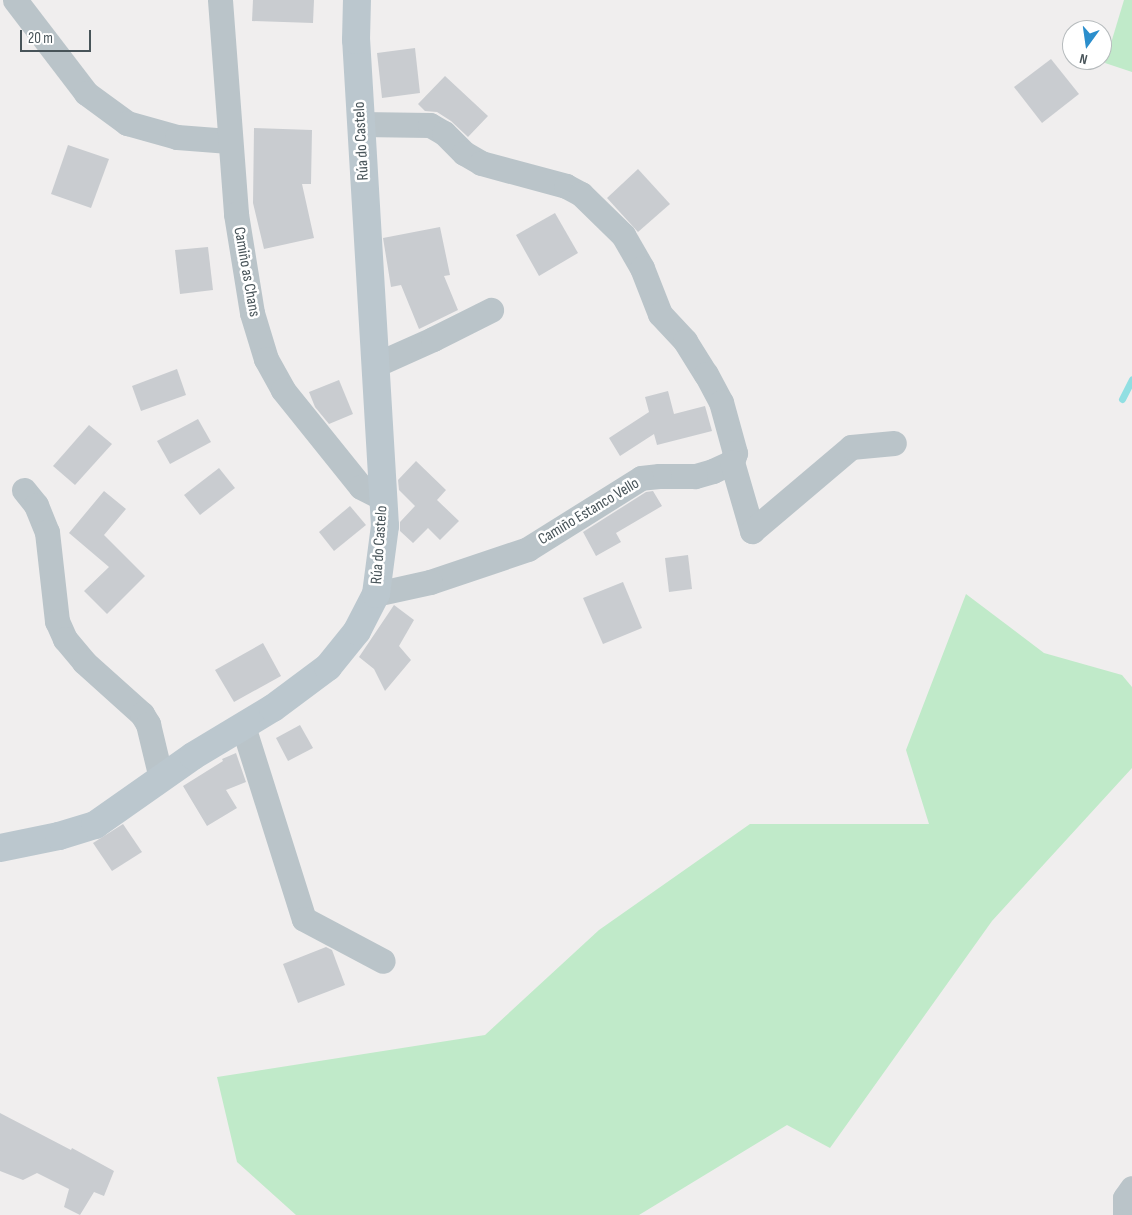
<!DOCTYPE html>
<meta charset="utf-8">
<style>
body{margin:0}
#map{position:relative;width:1132px;height:1215px;overflow:hidden;background:#f0eeee;font-family:"Sofia Sans Condensed",sans-serif}
div>[style]{position:absolute}
.green>*{inset:0;background:#c0eac9}
.stream>*{height:7px;margin:-3.5px;padding:0 3.5px;transform-origin:3.5px;border-radius:3.5px;background:#91dfe2}
.building>*{inset:0;background:#c9ccd0}
.street>*{height:25px;margin:-12.5px;padding:0 12.5px;transform-origin:12.5px;border-radius:12.5px;background:#bac4c9}
.secondary>*{height:28px;margin:-14px;padding:0 14px;transform-origin:14px;border-radius:14px;background:#bbc7ce}
span{translate:-50% -50%;white-space:nowrap;text-align:center;line-height:1.15;-webkit-text-stroke:5px #fff;paint-order:stroke}
.street-label{font-size:16px;color:#485459}
.north{position:absolute;left:1062px;top:20px;width:50px;height:50px;box-sizing:border-box;background:#fff;border:1px solid #b6bbbd;border-radius:50%;rotate:194deg;font-size:14px;font-weight:700;line-height:20px;text-align:center;color:#485459}
.north::after{content:'';display:block;margin:auto;width:18px;height:22px;background:#2b8ecc;clip-path:polygon(50% 0,100% 100%,50% 72%,0 100%)}
.scale{position:absolute;left:20px;top:30px;width:71px;height:22px;box-sizing:border-box;border:2px solid #485459;border-top:0;padding-left:6px;font-size:15px;line-height:18px;white-space:nowrap;color:#485459;-webkit-text-stroke:4px #fff;paint-order:stroke}
</style>
<div id="map">
<div class="green">
<div style="clip-path:polygon(1124px 0,1132px 0,1132px 72px,1105px 63px)"></div>
<div style="clip-path:polygon(966px 594px,1044px 653px,1122px 675px,1132px 687px,1132px 768px,992px 921px,830px 1148px,787px 1125px,639px 1215px,296px 1215px,237px 1162px,217px 1077px,485px 1035px,599px 930px,750px 824px,929px 824px,906px 750px)"></div>
</div>
<div class="stream">
<div style="left:1122px;top:399px;width:22px;rotate:-63deg"></div>
</div>
<div class="building">
<div style="clip-path:polygon(253px 0,314px 0,313px 23px,252px 21px)"></div>
<div style="clip-path:polygon(415px 48px,420px 93px,382px 98px,377px 53px)"></div>
<div style="clip-path:polygon(1051px 59px,1079px 94px,1042px 123px,1014px 87px)"></div>
<div style="clip-path:polygon(445px 76px,488px 116px,468px 137px,451px 121px,437px 112px,425px 111px,418px 104px)"></div>
<div style="clip-path:polygon(254px 128px,312px 130px,311px 184px,302px 184px,314px 238px,264px 249px,253px 203px)"></div>
<div style="clip-path:polygon(68px 145px,109px 159px,91px 208px,51px 194px)"></div>
<div style="clip-path:polygon(638px 169px,670px 204px,638px 232px,607px 198px)"></div>
<div style="clip-path:polygon(555px 213px,578px 253px,539px 276px,516px 235px)"></div>
<div style="clip-path:polygon(440px 227px,450px 275px,444px 276px,458px 310px,419px 329px,401px 285px,391px 287px,383px 238px)"></div>
<div style="clip-path:polygon(208px 247px,213px 290px,180px 294px,175px 250px)"></div>
<div style="clip-path:polygon(177px 369px,186px 395px,141px 411px,132px 386px)"></div>
<div style="clip-path:polygon(339px 380px,353px 414px,329px 424px,315px 407px,309px 392px)"></div>
<div style="clip-path:polygon(668px 391px,674px 414px,705px 406px,712px 431px,657px 445px,654px 434px,620px 456px,609px 438px,649px 412px,645px 397px)"></div>
<div style="clip-path:polygon(198px 419px,211px 442px,170px 464px,157px 441px)"></div>
<div style="clip-path:polygon(89px 425px,112px 444px,75px 485px,53px 466px)"></div>
<div style="clip-path:polygon(416px 461px,446px 490px,437px 500px,459px 521px,440px 540px,428px 528px,413px 543px,400px 531px,400px 522px,415px 506px,399px 490px,398px 480px)"></div>
<div style="clip-path:polygon(219px 468px,235px 488px,200px 515px,184px 495px)"></div>
<div style="clip-path:polygon(104px 491px,126px 509px,104px 535px,145px 576px,107px 614px,84px 591px,109px 567px,69px 533px)"></div>
<div style="clip-path:polygon(653px 491px,662px 506px,616px 533px,621px 542px,596px 556px,583px 532px,646px 492px)"></div>
<div style="clip-path:polygon(350px 506px,366px 525px,334px 551px,319px 532px)"></div>
<div style="clip-path:polygon(688px 555px,692px 589px,669px 592px,665px 558px)"></div>
<div style="clip-path:polygon(623px 582px,642px 628px,603px 644px,583px 598px)"></div>
<div style="clip-path:polygon(394px 605px,414px 620px,399px 646px,411px 660px,385px 691px,374px 669px,359px 657px)"></div>
<div style="clip-path:polygon(263px 643px,281px 676px,234px 702px,215px 670px)"></div>
<div style="clip-path:polygon(300px 725px,313px 748px,288px 761px,276px 738px)"></div>
<div style="clip-path:polygon(236px 753px,246px 782px,226px 790px,237px 808px,207px 826px,183px 786px,223px 761px,222px 759px)"></div>
<div style="clip-path:polygon(123px 824px,142px 852px,112px 871px,93px 843px)"></div>
<div style="clip-path:polygon(326px 947px,332px 950px,345px 985px,298px 1003px,283px 964px)"></div>
<div style="clip-path:polygon(0 1113px,71px 1150px,72px 1148px,114px 1171px,104px 1196px,94px 1192px,80px 1215px,64px 1207px,69px 1189px,37px 1173px,23px 1180px,0 1171px)"></div>
</div>
<div class="street">
<div style="left:15px;top:0;width:117px;rotate:52.6deg"></div>
<div style="left:86px;top:93px;width:51px;rotate:36.2deg"></div>
<div style="left:127px;top:123px;width:52px;rotate:15.6deg"></div>
<div style="left:177px;top:137px;width:52px;rotate:4.4deg"></div>
<div style="left:220px;top:0;width:215px;rotate:85.7deg"></div>
<div style="left:236px;top:214px;width:100px;rotate:80.8deg"></div>
<div style="left:252px;top:313px;width:48px;rotate:73.1deg"></div>
<div style="left:266px;top:359px;width:35px;rotate:61deg"></div>
<div style="left:283px;top:390px;width:124px;rotate:51.2deg"></div>
<div style="left:361px;top:487px;width:25px;rotate:27deg"></div>
<div style="left:361px;top:124px;width:69px;rotate:0.8deg"></div>
<div style="left:430px;top:125px;width:16px;rotate:30deg"></div>
<div style="left:444px;top:133px;width:28px;rotate:45deg"></div>
<div style="left:464px;top:153px;width:20px;rotate:30deg"></div>
<div style="left:481px;top:163px;width:88px;rotate:15.1deg"></div>
<div style="left:566px;top:186px;width:17px;rotate:28deg"></div>
<div style="left:581px;top:194px;width:59px;rotate:44.3deg"></div>
<div style="left:623px;top:235px;width:38px;rotate:60deg"></div>
<div style="left:642px;top:268px;width:49px;rotate:68.6deg"></div>
<div style="left:660px;top:314px;width:37px;rotate:47deg"></div>
<div style="left:685px;top:341px;width:39px;rotate:58deg"></div>
<div style="left:706px;top:374px;width:32px;rotate:62deg"></div>
<div style="left:721px;top:402px;width:53px;rotate:74.6deg"></div>
<div style="left:735px;top:453px;width:9px;rotate:108deg"></div>
<div style="left:732px;top:462px;width:21px;rotate:155deg"></div>
<div style="left:713px;top:471px;width:19px;rotate:164deg"></div>
<div style="left:695px;top:476px;width:36px;rotate:180deg"></div>
<div style="left:659px;top:476px;width:18px;rotate:174deg"></div>
<div style="left:641px;top:478px;width:133px;rotate:147.9deg"></div>
<div style="left:528px;top:549px;width:103px;rotate:161.4deg"></div>
<div style="left:430px;top:582px;width:55px;rotate:167.5deg"></div>
<div style="left:375px;top:365px;width:64px;rotate:-24.1deg"></div>
<div style="left:433px;top:339px;width:65px;rotate:-26.6deg"></div>
<div style="left:732px;top:462px;width:72px;rotate:73.8deg"></div>
<div style="left:752px;top:531px;width:130px;rotate:-40.3deg"></div>
<div style="left:851px;top:447px;width:43px;rotate:-5.3deg"></div>
<div style="left:24px;top:490px;width:19px;rotate:51deg"></div>
<div style="left:36px;top:505px;width:29px;rotate:68deg"></div>
<div style="left:47px;top:532px;width:90px;rotate:83.6deg"></div>
<div style="left:57px;top:621px;width:20px;rotate:66deg"></div>
<div style="left:65px;top:639px;width:30px;rotate:50deg"></div>
<div style="left:84px;top:662px;width:78px;rotate:41.9deg"></div>
<div style="left:142px;top:714px;width:12px;rotate:59deg"></div>
<div style="left:148px;top:724px;width:56px;rotate:76.5deg"></div>
<div style="left:243px;top:726px;width:202px;rotate:72.5deg"></div>
<div style="left:304px;top:919px;width:89px;rotate:28deg"></div>
<div style="left:1125px;top:1215px;width:17px;rotate:-90deg"></div>
<div style="left:1125px;top:1198px;width:12px;rotate:-55deg"></div>
</div>
<div class="secondary">
<div style="left:0;top:848px;width:60px;rotate:-11.5deg"></div>
<div style="left:59px;top:836px;width:38px;rotate:-17deg"></div>
<div style="left:95px;top:825px;width:120px;rotate:-35.1deg"></div>
<div style="left:193px;top:756px;width:93px;rotate:-31deg"></div>
<div style="left:273px;top:708px;width:69px;rotate:-36.7deg"></div>
<div style="left:328px;top:667px;width:46px;rotate:-51.1deg"></div>
<div style="left:357px;top:631px;width:42px;rotate:-62.8deg"></div>
<div style="left:376px;top:594px;width:69px;rotate:-82.5deg"></div>
<div style="left:385px;top:526px;width:487px;rotate:-93.4deg"></div>
<div style="left:356px;top:40px;width:40px;rotate:-88.6deg"></div>
</div>
<div class="street-label">
<span style="left:362px;top:141px;rotate:-93deg">Rúa do Castelo</span>
<span style="left:246px;top:272px;rotate:80deg">Camiño as Chans</span>
<span style="left:589px;top:512px;rotate:-31deg">Camiño Estanco Vello</span>
<span style="left:380px;top:545px;rotate:-86deg">Rúa do Castelo</span>
</div>
<div class="north">N</div>
<div class="scale">20 m</div>
</div>
